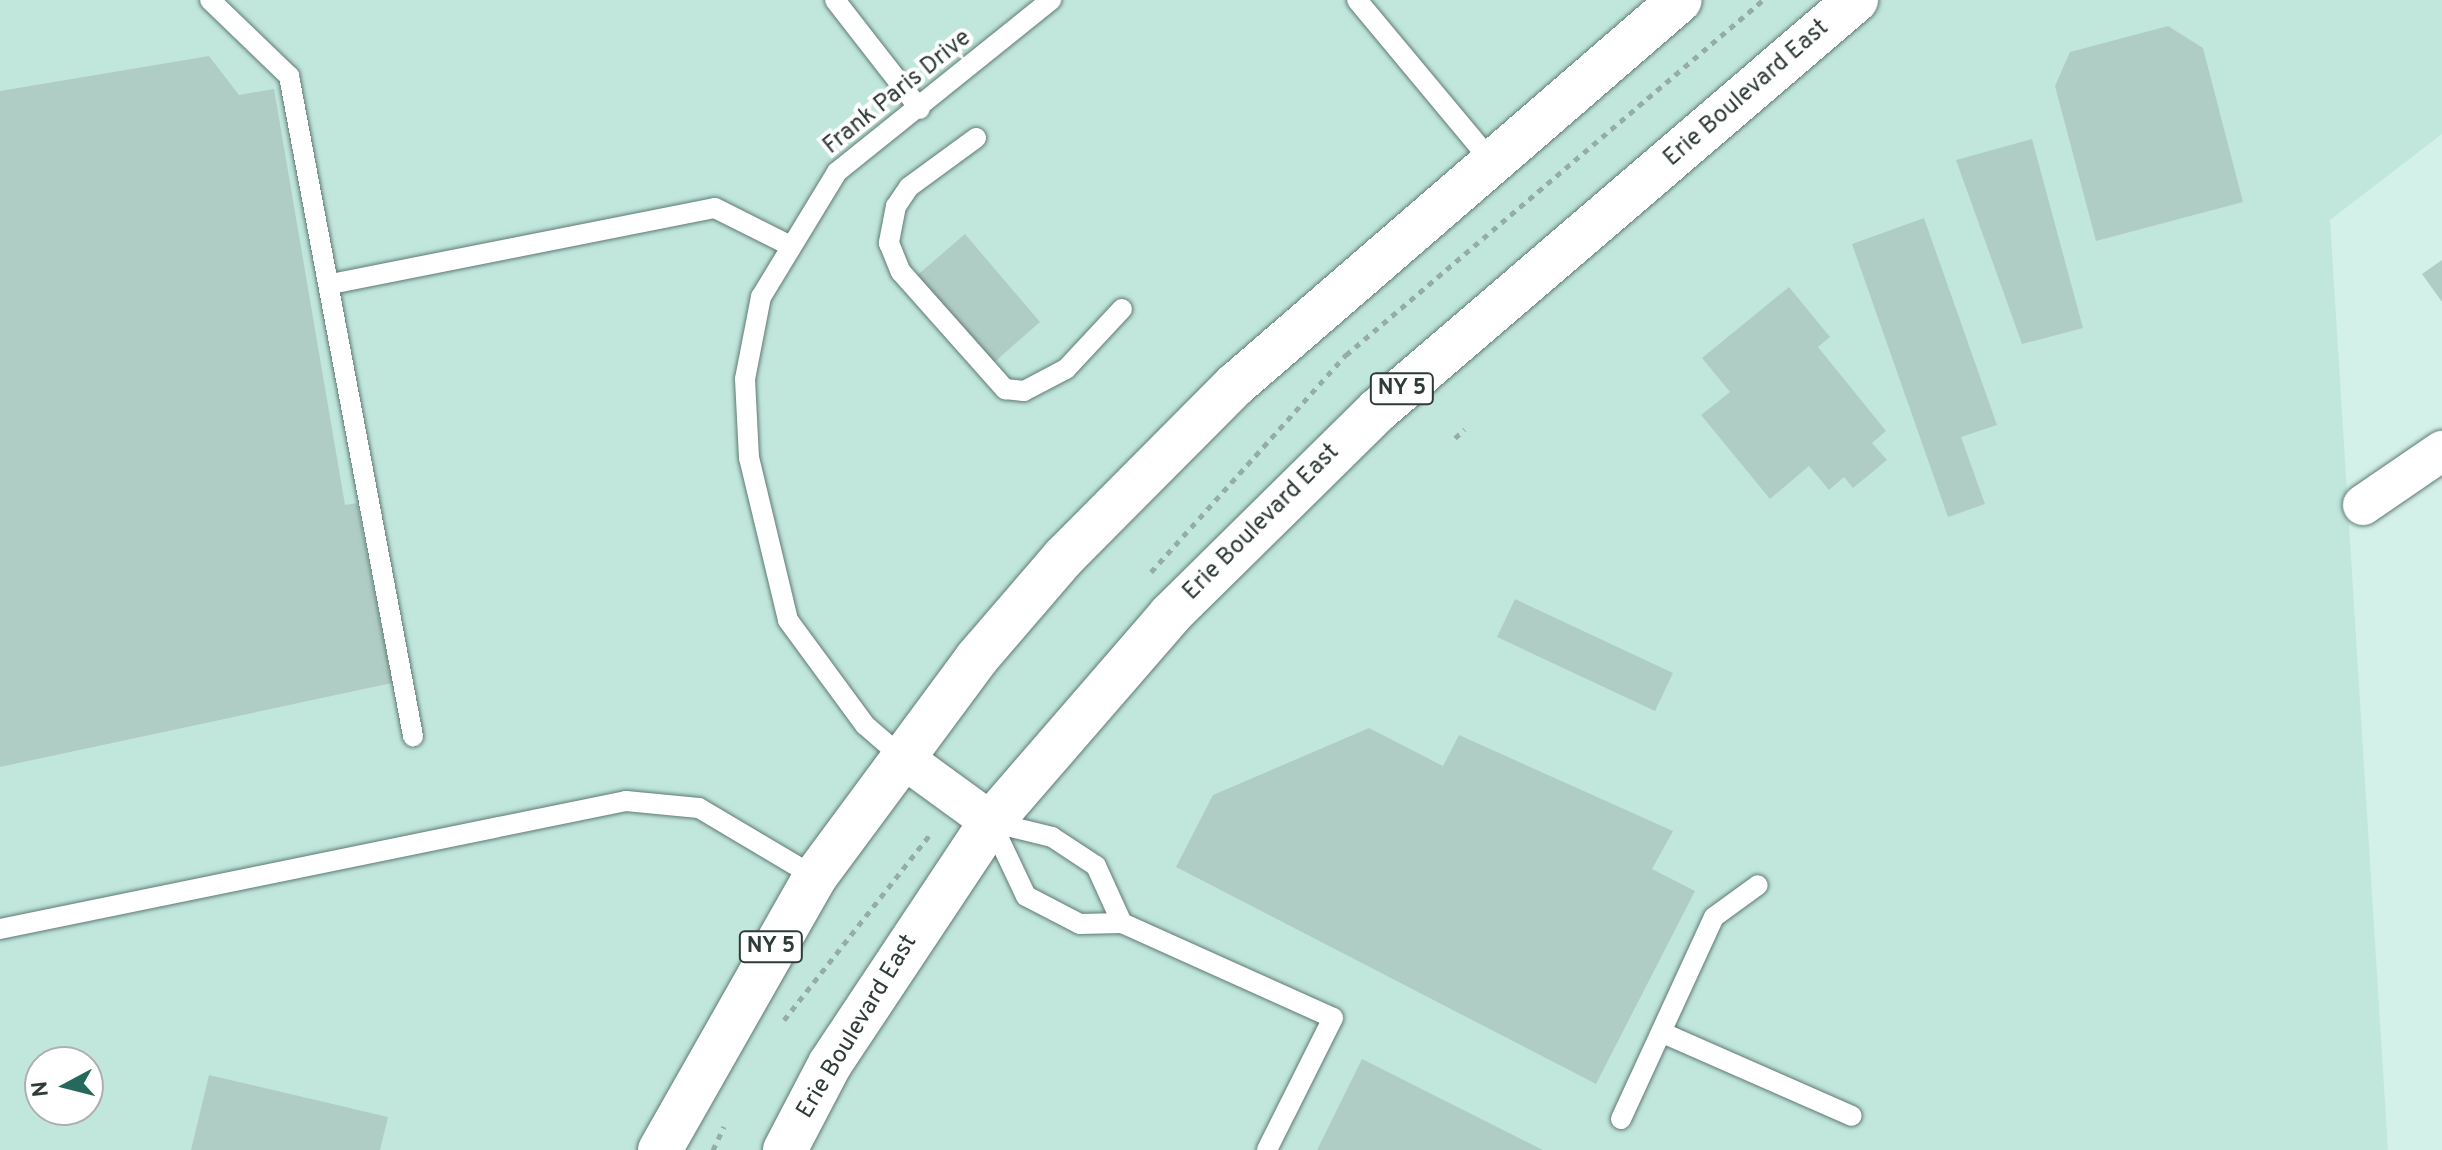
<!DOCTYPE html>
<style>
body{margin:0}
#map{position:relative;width:2442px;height:1150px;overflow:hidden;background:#d4f1e9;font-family:Overpass,sans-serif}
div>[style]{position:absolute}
.built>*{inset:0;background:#c1e7dd}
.building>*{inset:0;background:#b0cdc5}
.path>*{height:5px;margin-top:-2.5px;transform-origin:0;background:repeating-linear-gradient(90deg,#96aca6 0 6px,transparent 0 12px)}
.roads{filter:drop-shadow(0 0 2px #5f7a73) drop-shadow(0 0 2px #5f7a73)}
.service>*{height:20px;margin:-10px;padding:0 10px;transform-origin:10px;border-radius:10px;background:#fff}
.minor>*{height:40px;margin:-20px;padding:0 20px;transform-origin:20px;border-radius:20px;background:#fff}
.primary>*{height:44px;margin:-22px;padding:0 22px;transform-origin:22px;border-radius:22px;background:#fff}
span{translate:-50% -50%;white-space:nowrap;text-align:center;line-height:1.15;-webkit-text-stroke:8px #fff;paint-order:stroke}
.shield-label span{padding:2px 6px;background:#fff;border:2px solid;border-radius:6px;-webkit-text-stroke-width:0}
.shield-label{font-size:22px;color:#2f3b38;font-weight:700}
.street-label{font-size:24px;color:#2f3b38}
.north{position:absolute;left:24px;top:1046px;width:80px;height:80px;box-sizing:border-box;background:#fff;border:2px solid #acb1af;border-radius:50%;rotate:263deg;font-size:22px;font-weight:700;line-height:32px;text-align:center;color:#2f3b38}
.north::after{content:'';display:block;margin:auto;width:28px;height:36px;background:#24695b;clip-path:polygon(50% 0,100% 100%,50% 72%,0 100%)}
</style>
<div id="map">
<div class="built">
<div style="clip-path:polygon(evenodd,0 0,2442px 0,2442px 134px,2330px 220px,2388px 1150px,0 1150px,0 0,40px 1062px,88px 1062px,88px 1110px,40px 1110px,40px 1062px)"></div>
</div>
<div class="building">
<div style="clip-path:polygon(2168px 26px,2203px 48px,2243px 202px,2096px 241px,2055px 86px,2070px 52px)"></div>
<div style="clip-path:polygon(209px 56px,239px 95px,274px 89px,345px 505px,357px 503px,392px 683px,0 767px,0 91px)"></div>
<div style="clip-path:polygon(2032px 139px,2083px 328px,2022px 344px,1956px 160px)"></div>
<div style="clip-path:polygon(1924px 218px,1997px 425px,1961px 437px,1985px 504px,1948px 517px,1852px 244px)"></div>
<div style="clip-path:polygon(965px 234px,1040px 322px,990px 366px,914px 278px)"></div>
<div style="clip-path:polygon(2442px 260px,2442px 302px,2422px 274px)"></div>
<div style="clip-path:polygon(1789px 287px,1830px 337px,1818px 347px,1886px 431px,1872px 443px,1887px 460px,1853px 488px,1844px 477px,1829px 490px,1809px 466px,1770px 499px,1701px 415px,1730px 392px,1702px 358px)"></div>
<div style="clip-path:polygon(1515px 599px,1673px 673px,1655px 711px,1497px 637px)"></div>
<div style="clip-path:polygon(1369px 728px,1443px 766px,1459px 735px,1673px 831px,1652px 869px,1695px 891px,1596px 1084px,1176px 867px,1213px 795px)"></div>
<div style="clip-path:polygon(1362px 1059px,1543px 1150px,1317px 1150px)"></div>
<div style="clip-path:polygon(209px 1075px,388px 1117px,380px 1150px,191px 1150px)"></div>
</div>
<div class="path">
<div style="left:1455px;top:438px;width:13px;rotate:-42deg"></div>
<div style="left:1151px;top:572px;width:292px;rotate:-48.1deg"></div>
<div style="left:1346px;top:355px;width:548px;rotate:-40.41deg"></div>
<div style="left:784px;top:1020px;width:238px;rotate:-51.8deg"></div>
<div style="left:713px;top:1150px;width:26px;rotate:-65deg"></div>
</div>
<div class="roads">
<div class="service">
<div style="left:210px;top:0;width:110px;rotate:43.9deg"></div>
<div style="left:289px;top:76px;width:672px;rotate:79.36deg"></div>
<div style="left:835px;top:0;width:138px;rotate:52.1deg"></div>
<div style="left:1357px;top:0;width:209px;rotate:50.2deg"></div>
<div style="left:976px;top:138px;width:83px;rotate:143.8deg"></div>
<div style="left:909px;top:187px;width:23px;rotate:124deg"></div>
<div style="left:896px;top:206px;width:38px;rotate:101deg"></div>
<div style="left:889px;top:243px;width:31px;rotate:68deg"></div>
<div style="left:901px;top:272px;width:157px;rotate:48.4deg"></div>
<div style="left:1005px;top:389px;width:19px;rotate:6deg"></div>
<div style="left:1024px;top:391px;width:47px;rotate:-27.6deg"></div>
<div style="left:1066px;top:369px;width:82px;rotate:-47deg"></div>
<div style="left:331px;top:284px;width:391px;rotate:-11.2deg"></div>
<div style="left:715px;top:208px;width:80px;rotate:26.6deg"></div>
<div style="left:903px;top:758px;width:50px;rotate:-139deg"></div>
<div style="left:865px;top:725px;width:130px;rotate:-126.3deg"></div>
<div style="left:788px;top:620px;width:167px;rotate:-103.5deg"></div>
<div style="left:749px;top:458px;width:79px;rotate:-92.9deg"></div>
<div style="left:745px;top:379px;width:84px;rotate:-79deg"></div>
<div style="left:761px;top:297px;width:146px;rotate:-58.7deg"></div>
<div style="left:837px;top:172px;width:275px;rotate:-38.8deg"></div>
<div style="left:991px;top:822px;width:82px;rotate:64.7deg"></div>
<div style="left:1026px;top:896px;width:61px;rotate:27.4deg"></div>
<div style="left:1080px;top:924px;width:42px;rotate:-1.4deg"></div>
<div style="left:1122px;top:923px;width:231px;rotate:24.2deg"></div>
<div style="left:1333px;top:1018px;width:148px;rotate:116.6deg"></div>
<div style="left:991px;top:822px;width:63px;rotate:13.8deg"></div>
<div style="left:1052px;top:837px;width:53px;rotate:33.4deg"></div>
<div style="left:1096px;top:866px;width:63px;rotate:65.5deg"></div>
<div style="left:0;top:929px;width:639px;rotate:-11.56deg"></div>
<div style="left:626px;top:801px;width:73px;rotate:5.5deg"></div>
<div style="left:699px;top:808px;width:135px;rotate:30.7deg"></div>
<div style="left:1663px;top:1033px;width:206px;rotate:23.7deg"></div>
<div style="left:1621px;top:1119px;width:222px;rotate:-65.3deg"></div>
<div style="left:1714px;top:917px;width:54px;rotate:-36deg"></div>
</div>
<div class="minor">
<div style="left:2363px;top:505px;width:96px;rotate:-34.4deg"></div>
<div style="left:903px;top:758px;width:109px;rotate:36deg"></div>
</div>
<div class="primary">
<div style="left:660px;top:1150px;width:314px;rotate:-60.4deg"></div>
<div style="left:815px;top:877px;width:272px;rotate:-53.5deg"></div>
<div style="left:977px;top:658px;width:133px;rotate:-49.3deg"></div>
<div style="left:1064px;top:557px;width:243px;rotate:-45.2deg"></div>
<div style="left:1235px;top:385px;width:588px;rotate:-40.87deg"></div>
<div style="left:785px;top:1150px;width:97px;rotate:-62.4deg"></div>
<div style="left:830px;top:1064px;width:291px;rotate:-56.4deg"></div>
<div style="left:991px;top:822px;width:274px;rotate:-49.1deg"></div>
<div style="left:1170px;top:615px;width:292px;rotate:-44.6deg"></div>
<div style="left:1378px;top:410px;width:630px;rotate:-40.62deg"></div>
</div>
</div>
<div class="shield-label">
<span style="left:1402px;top:389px">NY 5</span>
<span style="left:771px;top:947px">NY 5</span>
</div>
<div class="street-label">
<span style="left:898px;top:93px;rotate:-39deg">Frank Paris Drive</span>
<span style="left:1747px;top:94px;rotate:-41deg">Erie Boulevard East</span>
<span style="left:1262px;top:523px;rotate:-45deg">Erie Boulevard East</span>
<span style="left:858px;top:1027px;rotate:-59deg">Erie Boulevard East</span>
</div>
<div class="north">N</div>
</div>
